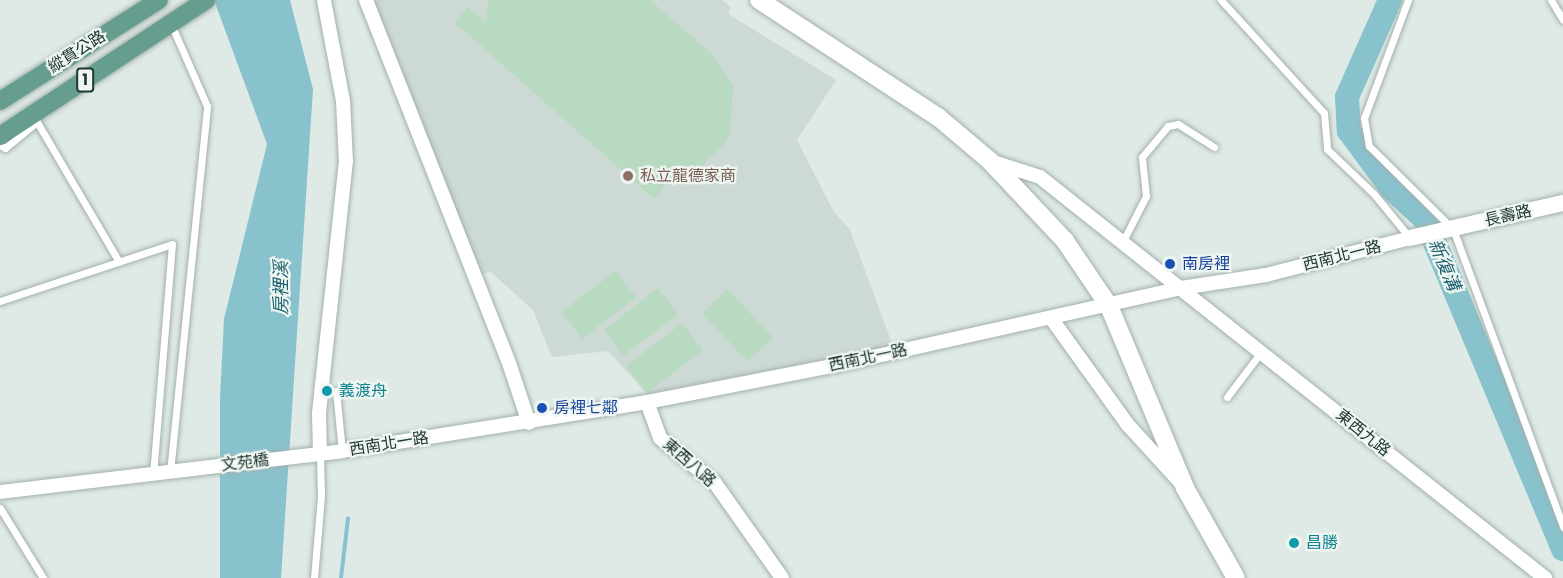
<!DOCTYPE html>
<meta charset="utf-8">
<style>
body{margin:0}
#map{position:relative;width:1563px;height:578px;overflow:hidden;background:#dfe9e5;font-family:Poppins,"Noto Sans TC",sans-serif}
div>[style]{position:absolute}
.built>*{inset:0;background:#cdd9d4}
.green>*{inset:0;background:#b8dac1}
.water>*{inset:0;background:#88c2cd}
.stream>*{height:4px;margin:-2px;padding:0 2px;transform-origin:2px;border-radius:2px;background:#88c2cd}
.river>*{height:24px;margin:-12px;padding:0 12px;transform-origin:12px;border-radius:12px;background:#88c2cd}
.roads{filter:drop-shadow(0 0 2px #a2b0ac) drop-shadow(0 0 2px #a2b0ac)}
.service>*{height:7px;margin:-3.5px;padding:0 3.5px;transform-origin:3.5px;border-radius:3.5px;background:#fff}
.minor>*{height:14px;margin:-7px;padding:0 7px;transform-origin:7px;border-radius:7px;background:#fff}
.tertiary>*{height:16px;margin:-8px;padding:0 8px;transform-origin:8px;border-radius:8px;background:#fff}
.secondary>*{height:18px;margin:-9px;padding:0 9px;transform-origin:9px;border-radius:9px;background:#fff}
.primary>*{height:18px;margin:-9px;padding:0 9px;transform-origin:9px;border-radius:9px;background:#659d8f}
.dots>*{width:16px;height:16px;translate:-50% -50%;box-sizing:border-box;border:3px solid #eff6f2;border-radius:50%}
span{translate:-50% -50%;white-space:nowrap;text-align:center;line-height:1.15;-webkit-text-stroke:4.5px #eff6f2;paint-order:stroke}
.shield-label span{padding:2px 4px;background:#eff6f2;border:2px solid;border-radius:4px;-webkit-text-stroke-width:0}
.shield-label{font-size:15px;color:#213832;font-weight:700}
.street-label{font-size:16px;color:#213832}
.education-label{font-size:16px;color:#785e54}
.left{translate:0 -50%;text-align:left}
.transit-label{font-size:16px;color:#164399}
.culture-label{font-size:16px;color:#0d838f}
.water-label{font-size:18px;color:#1e6371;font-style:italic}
</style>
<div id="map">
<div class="built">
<div style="clip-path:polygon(373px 0,722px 0,731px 7px,728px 14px,836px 80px,797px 140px,834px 212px,850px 230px,893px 346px,647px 394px,608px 351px,552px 357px,533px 310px,490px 271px,479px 275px)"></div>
</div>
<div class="green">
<div style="clip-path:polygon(488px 0,650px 0,714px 56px,733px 86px,730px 133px,724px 144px,697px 171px,667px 181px,654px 199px,454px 22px,468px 7px,486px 22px)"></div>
<div style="clip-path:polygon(615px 271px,636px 297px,582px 339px,562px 312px)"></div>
<div style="clip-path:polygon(658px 288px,678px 314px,623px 356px,604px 330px)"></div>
<div style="clip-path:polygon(728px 289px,773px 338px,747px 361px,702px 313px)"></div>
<div style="clip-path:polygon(682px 323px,703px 350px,647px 393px,626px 366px)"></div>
</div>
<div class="water">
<div style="clip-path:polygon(214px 0,290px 0,313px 89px,281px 578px,220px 578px,220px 398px,224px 319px,267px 144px)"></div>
</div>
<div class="stream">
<div style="left:341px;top:578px;width:60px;rotate:-83.3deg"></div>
</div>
<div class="river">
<div style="left:1390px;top:0;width:106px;rotate:113.9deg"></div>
<div style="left:1347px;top:97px;width:34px;rotate:87deg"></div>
<div style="left:1349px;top:131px;width:71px;rotate:53.6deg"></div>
<div style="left:1391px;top:188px;width:46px;rotate:42.4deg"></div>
<div style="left:1425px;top:219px;width:358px;rotate:67.3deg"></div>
</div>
<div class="roads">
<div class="service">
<div style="left:1221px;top:0;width:153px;rotate:47.7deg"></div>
<div style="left:1324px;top:113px;width:36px;rotate:85deg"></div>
<div style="left:1327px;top:149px;width:65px;rotate:43.8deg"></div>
<div style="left:1374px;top:194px;width:57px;rotate:50.7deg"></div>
<div style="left:1408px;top:0;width:126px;rotate:110.4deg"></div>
<div style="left:1364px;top:118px;width:28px;rotate:80deg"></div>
<div style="left:1369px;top:146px;width:118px;rotate:44.7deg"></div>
<div style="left:1453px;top:229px;width:318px;rotate:69.7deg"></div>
<div style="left:1551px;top:0;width:23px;rotate:59deg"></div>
<div style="left:0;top:145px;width:6px;rotate:31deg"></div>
<div style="left:5px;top:148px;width:41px;rotate:-39.1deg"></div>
<div style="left:37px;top:122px;width:162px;rotate:59.6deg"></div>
<div style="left:1123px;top:241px;width:51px;rotate:-62.9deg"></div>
<div style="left:1146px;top:196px;width:39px;rotate:-96deg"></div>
<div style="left:1142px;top:157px;width:40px;rotate:-50deg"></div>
<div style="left:1168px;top:126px;width:10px;rotate:-11deg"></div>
<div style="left:1178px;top:124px;width:43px;rotate:32.6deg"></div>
<div style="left:0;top:301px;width:181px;rotate:-18.3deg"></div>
<div style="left:172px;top:244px;width:231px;rotate:94.7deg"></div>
<div style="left:336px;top:391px;width:60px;rotate:84.3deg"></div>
<div style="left:1227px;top:397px;width:56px;rotate:-52.9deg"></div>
<div style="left:170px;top:472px;width:368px;rotate:-84.2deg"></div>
<div style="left:207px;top:106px;width:90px;rotate:-113.7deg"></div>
<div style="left:0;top:508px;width:82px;rotate:58.4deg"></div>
<div style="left:314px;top:578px;width:82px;rotate:-85.1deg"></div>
<div style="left:321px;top:496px;width:42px;rotate:-91.4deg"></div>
</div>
<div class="minor">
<div style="left:366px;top:0;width:393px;rotate:68.5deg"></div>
<div style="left:510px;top:366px;width:60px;rotate:71.6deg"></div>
<div style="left:990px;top:161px;width:52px;rotate:17.7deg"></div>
<div style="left:1040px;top:177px;width:645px;rotate:38.45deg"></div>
<div style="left:1051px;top:318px;width:132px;rotate:54.3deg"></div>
<div style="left:1128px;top:425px;width:77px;rotate:47.6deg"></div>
<div style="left:647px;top:402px;width:38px;rotate:70deg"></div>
<div style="left:660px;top:438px;width:71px;rotate:39.3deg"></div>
<div style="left:715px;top:483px;width:116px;rotate:54.8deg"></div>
<div style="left:320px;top:454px;width:41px;rotate:-91.4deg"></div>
<div style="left:319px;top:413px;width:252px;rotate:-83.9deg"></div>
<div style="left:346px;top:162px;width:61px;rotate:-92.8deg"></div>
<div style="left:343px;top:101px;width:103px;rotate:-100.7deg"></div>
<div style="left:0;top:492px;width:344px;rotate:-6.8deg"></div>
<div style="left:342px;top:451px;width:309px;rotate:-9.1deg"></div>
<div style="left:647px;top:402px;width:194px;rotate:-11deg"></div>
<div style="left:837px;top:365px;width:353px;rotate:-12.6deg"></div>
<div style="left:1181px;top:288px;width:86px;rotate:-8.7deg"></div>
<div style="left:1266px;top:275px;width:149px;rotate:-14.4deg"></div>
</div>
<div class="tertiary">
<div style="left:1410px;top:238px;width:157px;rotate:-12.9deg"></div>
</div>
<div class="secondary">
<div style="left:759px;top:0;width:214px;rotate:33.2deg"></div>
<div style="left:938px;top:117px;width:68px;rotate:40.2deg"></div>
<div style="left:990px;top:161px;width:110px;rotate:46.8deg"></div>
<div style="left:1065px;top:241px;width:78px;rotate:55.9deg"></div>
<div style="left:1109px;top:306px;width:197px;rotate:67.3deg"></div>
<div style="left:1185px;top:488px;width:103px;rotate:60.5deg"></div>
</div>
<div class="primary">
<div style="left:0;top:101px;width:188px;rotate:-32.4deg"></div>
<div style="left:0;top:136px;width:247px;rotate:-33.4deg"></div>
</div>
</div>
<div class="dots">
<div style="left:628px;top:176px;background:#8d6e63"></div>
<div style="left:1170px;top:264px;background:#1a4fb4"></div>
<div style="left:327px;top:391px;background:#0f9aa8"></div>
<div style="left:542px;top:408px;background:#1a4fb4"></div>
<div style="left:1294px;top:543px;background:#0f9aa8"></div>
</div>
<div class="shield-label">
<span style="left:85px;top:80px">1</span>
</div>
<div class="street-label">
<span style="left:77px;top:52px;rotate:-32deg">縱貫公路</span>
<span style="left:1508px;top:216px;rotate:-13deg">長壽路</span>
<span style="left:1342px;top:256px;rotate:-14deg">西南北一路</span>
<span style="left:868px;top:358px;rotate:-12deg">西南北一路</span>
<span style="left:1363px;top:433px;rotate:39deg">東西九路</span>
<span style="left:389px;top:444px;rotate:-9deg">西南北一路</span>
<span style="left:245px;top:463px;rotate:-7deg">文苑橋</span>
<span style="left:689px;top:463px;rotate:41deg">東西八路</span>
</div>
<div class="education-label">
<span class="left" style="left:640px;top:176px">私立龍德家商</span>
</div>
<div class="transit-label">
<span class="left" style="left:1182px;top:264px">南房裡</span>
<span class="left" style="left:554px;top:408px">房裡七鄰</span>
</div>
<div class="culture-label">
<span class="left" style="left:339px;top:391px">義渡舟</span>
<span class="left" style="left:1306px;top:543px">昌勝</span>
</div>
<div class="water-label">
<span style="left:1444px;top:265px;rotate:67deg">新復溝</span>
<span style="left:281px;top:288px;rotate:-90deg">房裡溪</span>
</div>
</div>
